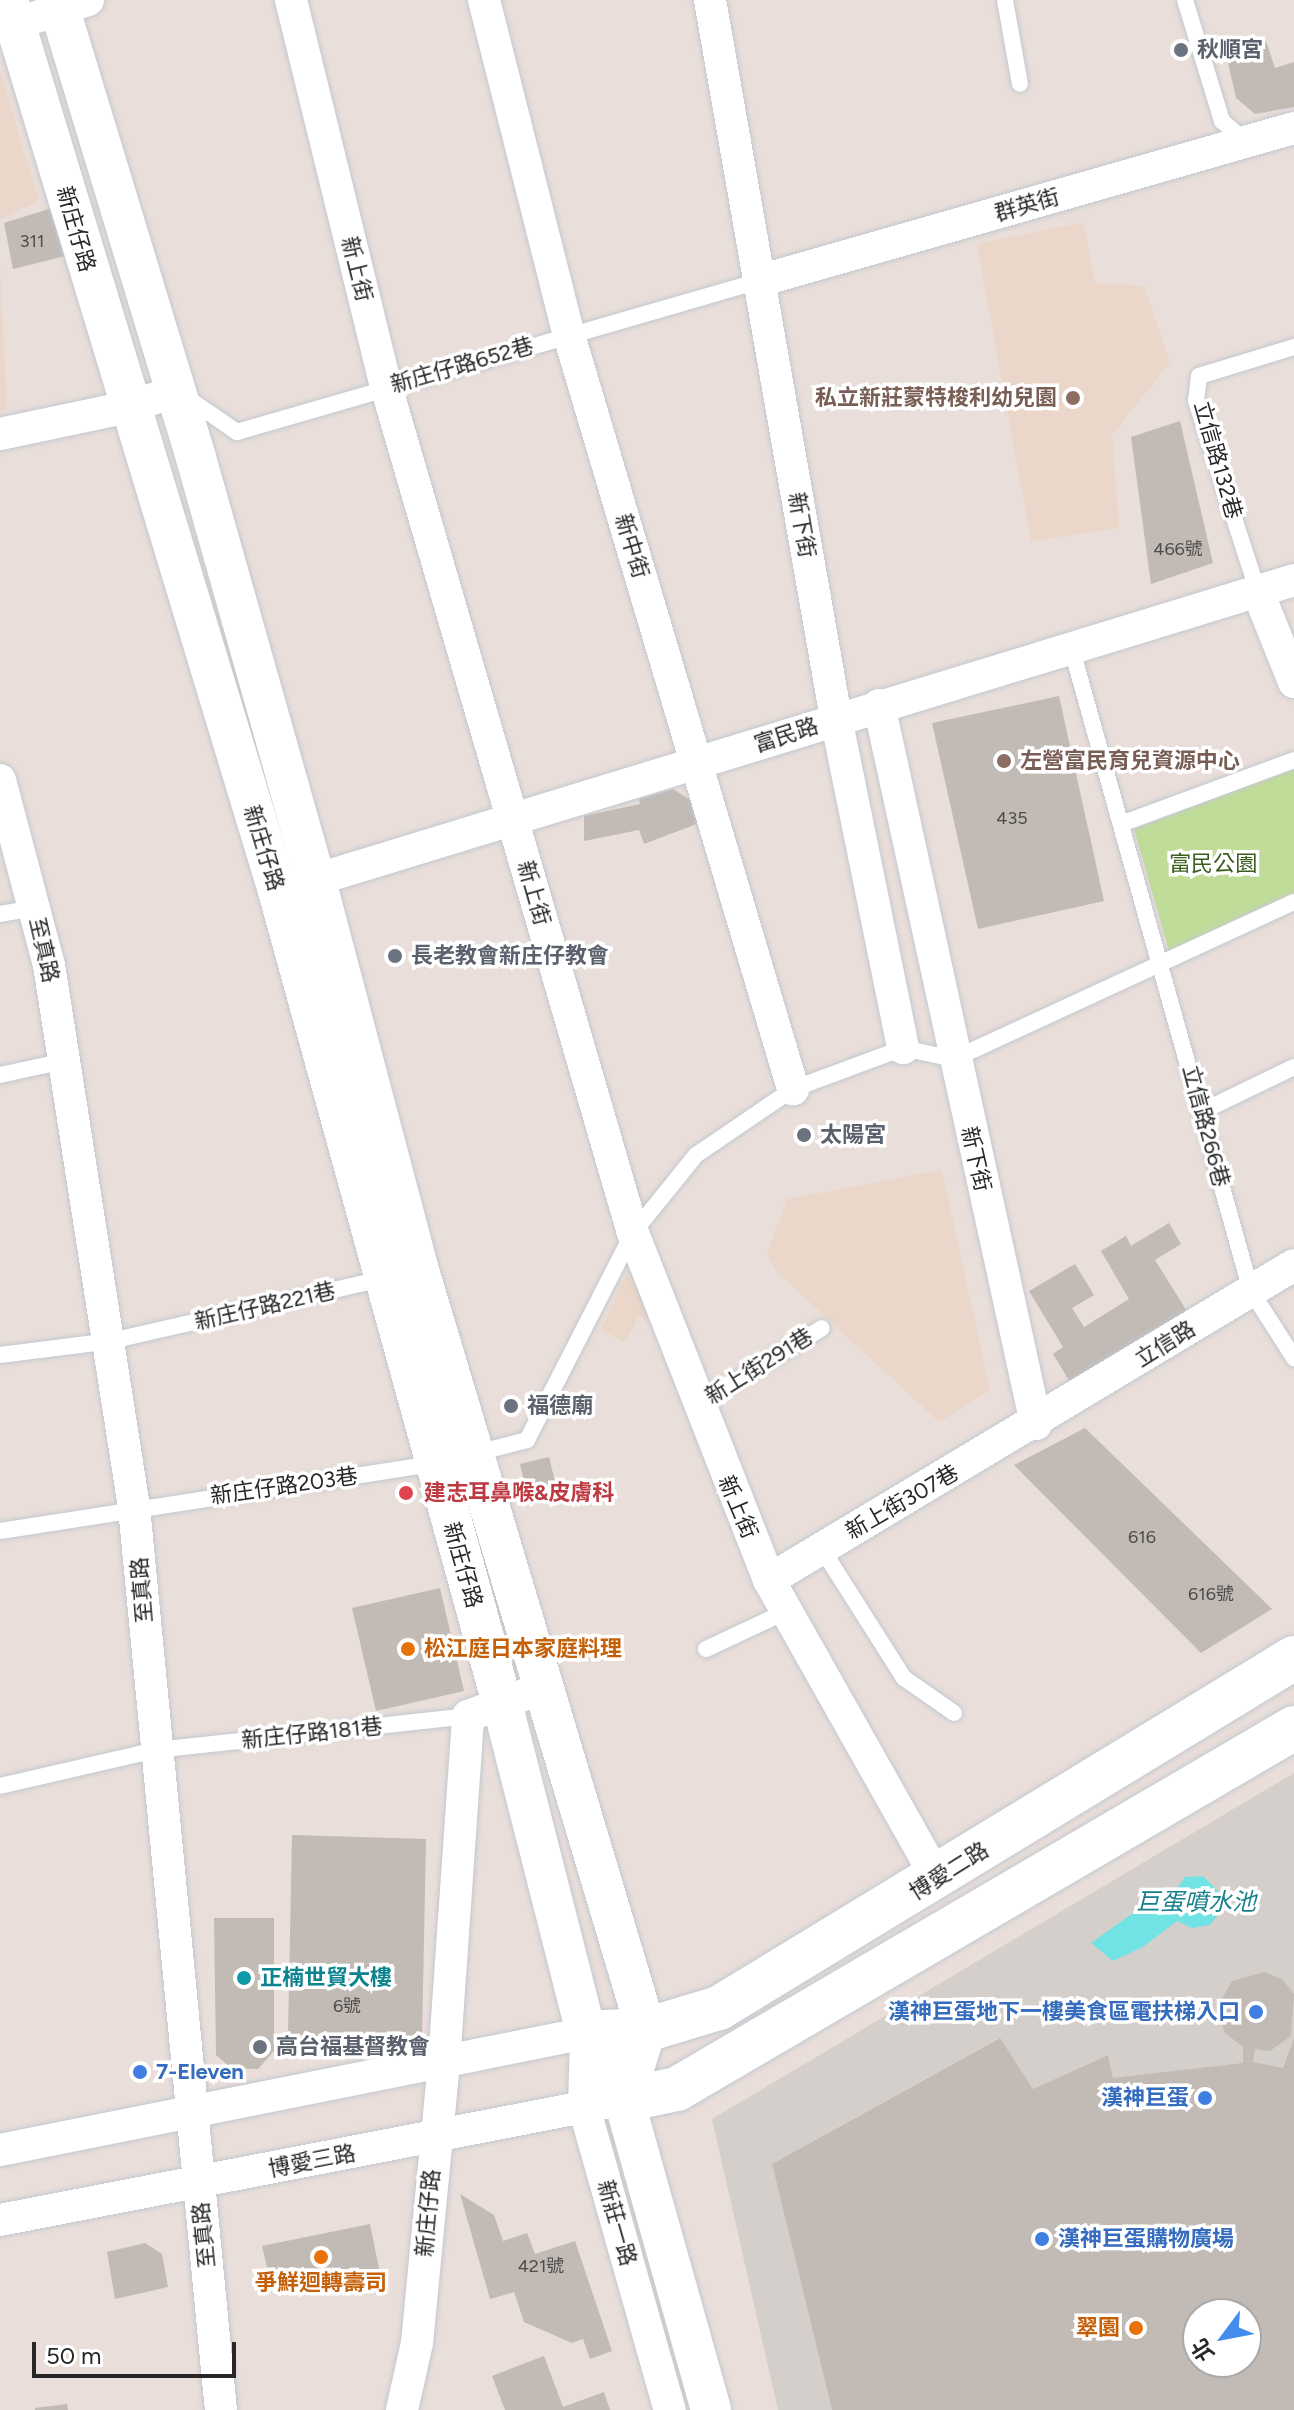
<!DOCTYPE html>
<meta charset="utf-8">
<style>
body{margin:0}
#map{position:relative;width:1294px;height:2410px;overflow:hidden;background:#e9ded9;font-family:Figtree,"Noto Sans TC",sans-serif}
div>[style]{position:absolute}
.education>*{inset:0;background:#ead7c9}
.green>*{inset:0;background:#c0dc99}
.plaza>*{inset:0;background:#d5cfcb}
.water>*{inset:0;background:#72e3e4}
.building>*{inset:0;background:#c1bab5}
.roads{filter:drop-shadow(0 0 2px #c2c8d0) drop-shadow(0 0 2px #c2c8d0)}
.service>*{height:16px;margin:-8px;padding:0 8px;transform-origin:8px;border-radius:8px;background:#fff}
.minor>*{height:32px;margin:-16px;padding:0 16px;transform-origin:16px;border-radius:16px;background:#fff}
.tertiary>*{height:40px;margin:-20px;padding:0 20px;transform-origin:20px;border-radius:20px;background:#fff}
.secondary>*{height:44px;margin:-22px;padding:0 22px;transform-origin:22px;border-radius:22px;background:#fff}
.dots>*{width:22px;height:22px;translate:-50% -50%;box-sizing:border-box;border:4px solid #fff;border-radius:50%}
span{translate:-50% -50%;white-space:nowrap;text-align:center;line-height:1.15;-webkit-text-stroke:7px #fff;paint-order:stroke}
.number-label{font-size:18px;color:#4e4c4a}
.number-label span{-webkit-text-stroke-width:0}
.worship-label{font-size:22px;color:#5b616d;font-weight:700}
.left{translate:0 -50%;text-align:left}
.street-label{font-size:22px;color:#272727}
.education-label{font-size:22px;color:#785e54;font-weight:700}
.right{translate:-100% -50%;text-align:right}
.park-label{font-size:22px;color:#3b5d1e}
.health-label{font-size:22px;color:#be3a42;font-weight:700}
.food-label{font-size:22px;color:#c56008;font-weight:700}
.culture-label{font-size:22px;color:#0d838f;font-weight:700}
.shop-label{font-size:22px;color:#366cbe;font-weight:700}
.water-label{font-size:24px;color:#16808b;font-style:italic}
.north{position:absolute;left:1182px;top:2298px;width:80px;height:80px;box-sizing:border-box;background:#fff;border:2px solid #a9a9a9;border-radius:50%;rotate:238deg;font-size:22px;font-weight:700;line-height:32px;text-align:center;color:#272727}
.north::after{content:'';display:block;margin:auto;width:28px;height:36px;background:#438cec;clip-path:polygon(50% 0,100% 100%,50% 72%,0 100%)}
.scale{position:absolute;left:32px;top:2342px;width:204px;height:36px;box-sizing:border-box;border:4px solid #272727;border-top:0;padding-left:10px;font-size:24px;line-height:28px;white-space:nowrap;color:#272727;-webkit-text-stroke:6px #fff;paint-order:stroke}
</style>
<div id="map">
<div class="education">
<div style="clip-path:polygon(0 70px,39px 201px,0 219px)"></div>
<div style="clip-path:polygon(1083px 222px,1095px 283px,1144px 286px,1170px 362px,1112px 435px,1119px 528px,1031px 541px,977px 244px)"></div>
<div style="clip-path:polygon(0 264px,7px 409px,0 411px)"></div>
<div style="clip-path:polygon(942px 1170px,990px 1390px,939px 1422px,778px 1273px,767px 1254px,787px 1199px)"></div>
<div style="clip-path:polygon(626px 1275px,643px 1282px,655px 1324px,639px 1316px,625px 1342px,601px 1330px)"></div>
</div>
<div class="green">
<div style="clip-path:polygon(1294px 769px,1294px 894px,1169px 951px,1134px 829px)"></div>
</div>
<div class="plaza">
<div style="clip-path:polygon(1294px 1773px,1294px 2151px,1121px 2121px,1108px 2055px,1033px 2089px,999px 2038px,772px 2164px,832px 2410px,778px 2410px,712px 2119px)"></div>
</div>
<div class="water">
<div style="clip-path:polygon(1203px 1876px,1221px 1894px,1221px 1911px,1210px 1925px,1192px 1928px,1177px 1921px,1143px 1947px,1113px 1961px,1091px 1943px,1133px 1913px,1170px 1898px,1185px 1877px)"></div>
</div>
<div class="building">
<div style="clip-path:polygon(1266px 41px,1275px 68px,1294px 62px,1294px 107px,1255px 114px,1236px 98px,1226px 54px)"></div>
<div style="clip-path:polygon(52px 208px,65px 256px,13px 269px,4px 223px)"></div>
<div style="clip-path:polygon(1180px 421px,1213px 563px,1151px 584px,1131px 437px)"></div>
<div style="clip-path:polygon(1059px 696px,1104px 901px,978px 929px,932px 723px)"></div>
<div style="clip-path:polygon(673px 789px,695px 803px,702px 822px,644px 844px,639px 830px,584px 841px,584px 816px,640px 804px,639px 799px)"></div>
<div style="clip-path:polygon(1169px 1223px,1181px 1244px,1155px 1260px,1190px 1316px,1073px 1387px,1053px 1354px,1063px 1347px,1029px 1291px,1075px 1264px,1094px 1295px,1072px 1308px,1084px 1327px,1129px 1299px,1101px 1251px,1126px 1236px,1131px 1246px)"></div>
<div style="clip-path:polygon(1085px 1428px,1272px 1609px,1201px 1653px,1014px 1465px)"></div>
<div style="clip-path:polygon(549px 1457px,556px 1486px,527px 1493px,520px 1464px)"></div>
<div style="clip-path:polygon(440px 1588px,464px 1691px,376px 1711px,352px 1608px)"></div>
<div style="clip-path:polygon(292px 1835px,426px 1839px,422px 2039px,288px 2035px)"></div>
<div style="clip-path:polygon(214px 1918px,274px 1918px,274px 2051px,258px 2069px,231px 2068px,216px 2055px)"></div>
<div style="clip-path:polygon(evenodd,1264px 1972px,1282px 1979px,1294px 1994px,1291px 2036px,1270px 2051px,1255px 2049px,1253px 2062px,1283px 2068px,1294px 2038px,1294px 2410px,832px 2410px,772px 2164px,1000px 2038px,1033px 2089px,1108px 2055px,1113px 2078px,1243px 2063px,1243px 2047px,1224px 2032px,1219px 2005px,1232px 1981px,1264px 1972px,1198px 2314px,1246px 2314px,1246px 2362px,1198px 2362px,1198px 2314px)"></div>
<div style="clip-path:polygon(460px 2194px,494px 2215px,503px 2241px,527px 2233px,535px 2254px,575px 2241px,612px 2351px,590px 2359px,583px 2339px,572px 2343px,524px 2322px,514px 2292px,490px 2299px)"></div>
<div style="clip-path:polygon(370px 2224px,383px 2288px,358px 2293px,356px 2286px,267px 2267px,262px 2246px)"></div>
<div style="clip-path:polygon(145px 2243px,162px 2254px,168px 2287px,115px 2299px,107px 2252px)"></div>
<div style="clip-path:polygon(544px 2356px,563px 2407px,604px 2392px,610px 2410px,505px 2410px,492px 2376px)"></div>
<div style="clip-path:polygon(67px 2404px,68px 2410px,35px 2410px,35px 2408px)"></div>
</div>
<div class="roads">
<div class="service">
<div style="left:1005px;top:0;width:85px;rotate:79.9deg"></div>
<div style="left:1185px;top:0;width:127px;rotate:73deg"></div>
<div style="left:1222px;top:121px;width:32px;rotate:41deg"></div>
<div style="left:186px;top:397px;width:62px;rotate:34.5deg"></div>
<div style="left:237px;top:432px;width:543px;rotate:-16.13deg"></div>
<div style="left:1258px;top:592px;width:201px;rotate:-108deg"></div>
<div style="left:1196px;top:401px;width:25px;rotate:-83deg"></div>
<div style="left:1199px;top:376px;width:99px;rotate:-17deg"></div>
<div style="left:1072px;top:650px;width:666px;rotate:74.4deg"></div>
<div style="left:1251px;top:1291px;width:80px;rotate:57.3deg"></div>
<div style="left:1121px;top:824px;width:184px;rotate:-20.3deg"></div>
<div style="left:0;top:914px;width:35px;rotate:-10deg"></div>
<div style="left:0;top:1075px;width:66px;rotate:-12.2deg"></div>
<div style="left:1203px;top:1111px;width:101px;rotate:-25.8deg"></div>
<div style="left:0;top:1355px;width:112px;rotate:-7.2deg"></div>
<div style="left:111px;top:1341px;width:282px;rotate:-12.9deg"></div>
<div style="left:698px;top:1404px;width:145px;rotate:-31.5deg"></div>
<div style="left:473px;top:1454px;width:56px;rotate:-14.5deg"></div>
<div style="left:527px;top:1440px;width:233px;rotate:-62.9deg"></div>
<div style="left:633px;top:1233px;width:100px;rotate:-51.1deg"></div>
<div style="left:696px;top:1155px;width:117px;rotate:-34.2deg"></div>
<div style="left:793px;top:1089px;width:117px;rotate:-20.4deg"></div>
<div style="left:903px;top:1048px;width:52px;rotate:12.2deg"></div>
<div style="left:954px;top:1059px;width:374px;rotate:-24.8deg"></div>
<div style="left:0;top:1531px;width:440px;rotate:-8.8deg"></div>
<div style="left:822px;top:1549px;width:153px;rotate:57.6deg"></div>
<div style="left:904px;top:1678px;width:61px;rotate:35deg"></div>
<div style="left:706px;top:1649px;width:89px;rotate:-25.1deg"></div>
<div style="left:0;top:1786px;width:160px;rotate:-13deg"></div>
<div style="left:156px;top:1750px;width:314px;rotate:-6.2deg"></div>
</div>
<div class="minor">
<div style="left:291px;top:0;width:398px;rotate:76.2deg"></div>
<div style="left:386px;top:386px;width:882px;rotate:73.74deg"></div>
<div style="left:633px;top:1233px;width:373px;rotate:68.6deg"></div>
<div style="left:769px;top:1580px;width:342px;rotate:60.6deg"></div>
<div style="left:484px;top:0;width:346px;rotate:75.8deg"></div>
<div style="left:569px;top:335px;width:787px;rotate:73.45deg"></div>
<div style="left:710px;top:0;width:729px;rotate:80.05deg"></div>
<div style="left:836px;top:718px;width:337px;rotate:78.5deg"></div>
<div style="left:15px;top:24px;width:77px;rotate:-18.2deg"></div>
<div style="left:759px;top:281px;width:556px;rotate:-15.96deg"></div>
<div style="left:0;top:434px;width:131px;rotate:-11.9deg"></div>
<div style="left:128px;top:407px;width:52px;rotate:-18.1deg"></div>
<div style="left:1258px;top:592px;width:97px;rotate:68.2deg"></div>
<div style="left:879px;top:705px;width:736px;rotate:77.68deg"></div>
<div style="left:0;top:780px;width:191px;rotate:75.2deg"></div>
<div style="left:49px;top:965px;width:549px;rotate:81.09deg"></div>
<div style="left:134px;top:1507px;width:907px;rotate:84.5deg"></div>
<div style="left:292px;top:887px;width:1048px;rotate:-17.03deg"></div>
<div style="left:769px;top:1580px;width:612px;rotate:-30.96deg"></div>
<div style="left:0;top:2150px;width:598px;rotate:-11.29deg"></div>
<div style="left:586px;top:2033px;width:74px;rotate:91.5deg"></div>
<div style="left:584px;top:2107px;width:315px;rotate:74.2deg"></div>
<div style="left:0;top:2220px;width:616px;rotate:-10.95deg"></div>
<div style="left:402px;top:2410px;width:69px;rotate:-77.4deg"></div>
<div style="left:417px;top:2343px;width:282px;rotate:-84.5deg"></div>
<div style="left:444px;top:2062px;width:347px;rotate:-86deg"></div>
<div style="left:468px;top:1716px;width:77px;rotate:-20.6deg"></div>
</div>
<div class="tertiary">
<div style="left:8px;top:0;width:931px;rotate:73.14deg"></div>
<div style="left:278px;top:891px;width:842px;rotate:74.58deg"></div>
<div style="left:502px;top:1703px;width:341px;rotate:75.7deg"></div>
<div style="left:586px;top:2033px;width:77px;rotate:60.4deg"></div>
<div style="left:624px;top:2100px;width:322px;rotate:74.3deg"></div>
<div style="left:57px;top:0;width:479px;rotate:73.1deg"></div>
<div style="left:196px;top:458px;width:440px;rotate:74.2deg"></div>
<div style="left:316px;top:881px;width:399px;rotate:75.2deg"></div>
<div style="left:418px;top:1267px;width:796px;rotate:73.36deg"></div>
<div style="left:646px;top:2030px;width:73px;rotate:107.4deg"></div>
</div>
<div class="secondary">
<div style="left:586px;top:2033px;width:60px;rotate:-2.9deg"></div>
<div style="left:646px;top:2030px;width:76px;rotate:-16.8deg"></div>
<div style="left:719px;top:2008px;width:673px;rotate:-31.33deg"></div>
<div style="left:624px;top:2100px;width:54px;rotate:-11.7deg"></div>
<div style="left:677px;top:2089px;width:715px;rotate:-30.33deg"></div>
</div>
</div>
<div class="dots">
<div style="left:1181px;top:50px;background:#6b7280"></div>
<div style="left:1073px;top:398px;background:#8d6e63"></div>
<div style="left:1004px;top:761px;background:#8d6e63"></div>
<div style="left:395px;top:956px;background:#6b7280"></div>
<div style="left:804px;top:1135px;background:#6b7280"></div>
<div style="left:511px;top:1406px;background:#6b7280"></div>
<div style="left:406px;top:1493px;background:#e0444e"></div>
<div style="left:408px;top:1649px;background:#e8710a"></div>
<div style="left:244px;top:1978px;background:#0f9aa8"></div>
<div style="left:1256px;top:2012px;background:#3f7fe0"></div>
<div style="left:260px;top:2047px;background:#6b7280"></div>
<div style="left:140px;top:2072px;background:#3f7fe0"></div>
<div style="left:1205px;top:2098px;background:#3f7fe0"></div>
<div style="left:1042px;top:2239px;background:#3f7fe0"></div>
<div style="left:321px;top:2257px;background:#e8710a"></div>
<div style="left:1136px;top:2328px;background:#e8710a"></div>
</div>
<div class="number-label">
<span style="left:32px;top:241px">311</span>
<span style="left:1178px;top:549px">466號</span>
<span style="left:1012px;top:818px">435</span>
<span style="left:1142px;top:1537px">616</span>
<span style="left:1211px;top:1594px">616號</span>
<span style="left:347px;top:2006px">6號</span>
<span style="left:541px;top:2266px">421號</span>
</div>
<div class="worship-label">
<span class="left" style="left:1197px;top:50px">秋順宮</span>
<span class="left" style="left:411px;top:956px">長老教會新庄仔教會</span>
<span class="left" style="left:820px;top:1135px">太陽宮</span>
<span class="left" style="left:527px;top:1406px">福德廟</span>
<span class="left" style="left:276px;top:2047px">高台福基督教會</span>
</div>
<div class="street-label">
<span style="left:1027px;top:205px;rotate:-16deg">群英街</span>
<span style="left:76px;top:229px;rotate:74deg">新庄仔路</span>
<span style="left:357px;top:269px;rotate:76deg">新上街</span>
<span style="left:462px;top:365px;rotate:-16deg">新庄仔路652巷</span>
<span style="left:1218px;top:460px;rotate:74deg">立信路132巷</span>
<span style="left:802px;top:525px;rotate:80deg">新下街</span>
<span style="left:632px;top:546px;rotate:73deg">新中街</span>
<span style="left:786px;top:735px;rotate:-18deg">富民路</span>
<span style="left:264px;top:848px;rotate:73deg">新庄仔路</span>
<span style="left:534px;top:893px;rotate:74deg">新上街</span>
<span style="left:44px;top:950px;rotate:77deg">至真路</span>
<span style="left:1206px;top:1126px;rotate:75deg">立信路266巷</span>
<span style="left:976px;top:1159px;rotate:77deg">新下街</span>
<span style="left:265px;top:1306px;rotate:-13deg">新庄仔路221巷</span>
<span style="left:1165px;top:1344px;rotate:-32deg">立信路</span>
<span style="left:759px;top:1366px;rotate:-32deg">新上街291巷</span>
<span style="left:284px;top:1486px;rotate:-8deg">新庄仔路203巷</span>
<span style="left:902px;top:1502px;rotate:-30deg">新上街307巷</span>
<span style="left:738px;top:1507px;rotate:67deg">新上街</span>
<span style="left:463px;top:1565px;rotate:74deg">新庄仔路</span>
<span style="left:142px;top:1590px;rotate:-95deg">至真路</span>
<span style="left:312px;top:1733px;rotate:-6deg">新庄仔路181巷</span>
<span style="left:949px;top:1871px;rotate:-32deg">博愛二路</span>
<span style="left:312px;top:2161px;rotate:-11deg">博愛三路</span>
<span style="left:428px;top:2213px;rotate:-85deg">新庄仔路</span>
<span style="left:617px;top:2223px;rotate:74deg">新莊一路</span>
<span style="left:204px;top:2235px;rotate:-96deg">至真路</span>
</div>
<div class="education-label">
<span class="right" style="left:1057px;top:398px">私立新莊蒙特梭利幼兒園</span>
<span class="left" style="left:1020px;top:761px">左營富民育兒資源中心</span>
</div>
<div class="park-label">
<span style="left:1213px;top:864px">富民公園</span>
</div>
<div class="health-label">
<span class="left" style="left:424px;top:1493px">建志耳鼻喉&amp;皮膚科</span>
</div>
<div class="food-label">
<span class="left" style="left:424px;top:1649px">松江庭日本家庭料理</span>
<span style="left:321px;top:2283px">爭鮮迴轉壽司</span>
<span class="right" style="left:1120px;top:2328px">翠園</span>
</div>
<div class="culture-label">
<span class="left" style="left:260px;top:1978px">正楠世貿大樓</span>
</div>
<div class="shop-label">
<span class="right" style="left:1240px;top:2012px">漢神巨蛋地下一樓美食區電扶梯入口</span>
<span class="left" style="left:156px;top:2072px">7-Eleven</span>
<span class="right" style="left:1189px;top:2098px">漢神巨蛋</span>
<span class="left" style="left:1058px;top:2239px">漢神巨蛋購物廣場</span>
</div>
<div class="water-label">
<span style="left:1196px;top:1902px">巨蛋噴水池</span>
</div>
<div class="north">北</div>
<div class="scale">50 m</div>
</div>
